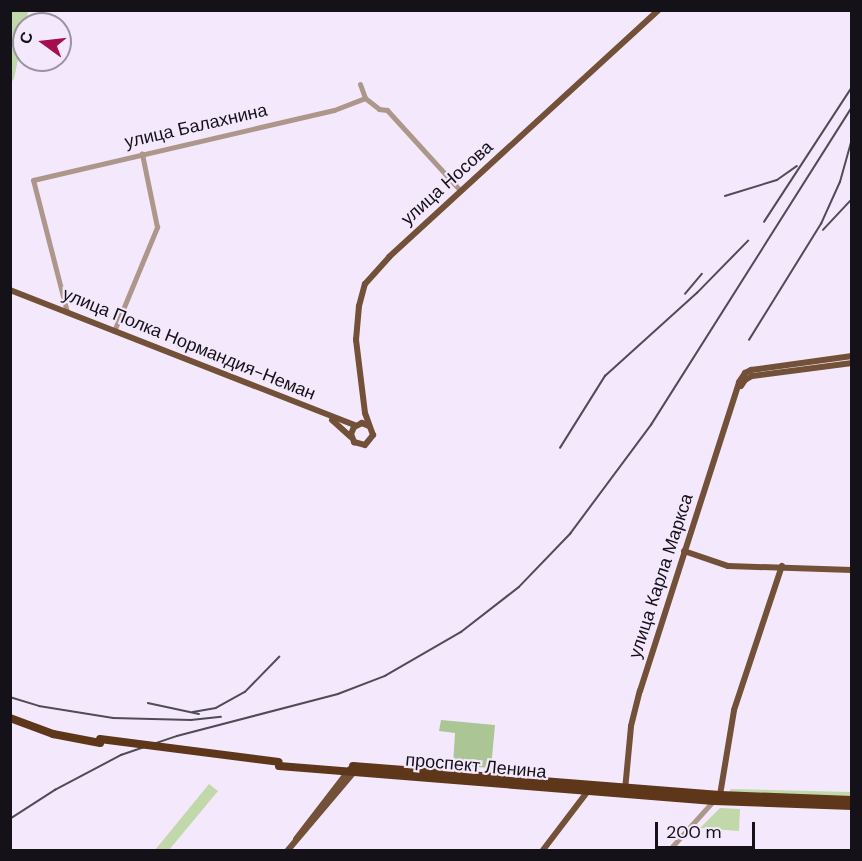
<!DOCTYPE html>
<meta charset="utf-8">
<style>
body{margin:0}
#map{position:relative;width:862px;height:861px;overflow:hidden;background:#f4e9fc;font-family:"DM Sans",sans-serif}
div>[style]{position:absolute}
.green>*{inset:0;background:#c1d8ab}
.forest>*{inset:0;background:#acc595}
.minor>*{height:5px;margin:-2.5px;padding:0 2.5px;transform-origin:2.5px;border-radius:2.5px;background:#ac978a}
.major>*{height:6px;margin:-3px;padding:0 3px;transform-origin:3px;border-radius:3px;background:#735038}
.highway>*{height:8px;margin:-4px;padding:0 4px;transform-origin:4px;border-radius:4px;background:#5e361a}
.rail>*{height:1.5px;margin:-0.75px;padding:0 0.75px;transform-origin:0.75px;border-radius:0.75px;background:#504b55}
.highway-bridge>*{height:8px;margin:-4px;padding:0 4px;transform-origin:4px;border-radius:4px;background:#5e361a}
span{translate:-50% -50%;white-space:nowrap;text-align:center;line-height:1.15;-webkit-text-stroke:4.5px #f4e9fc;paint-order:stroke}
.street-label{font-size:18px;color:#151118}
.frame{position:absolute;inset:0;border:12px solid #151118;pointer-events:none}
.north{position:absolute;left:12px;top:12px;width:60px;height:60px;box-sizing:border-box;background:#f4e9fc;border:2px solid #9b93a1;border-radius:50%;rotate:285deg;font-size:16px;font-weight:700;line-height:24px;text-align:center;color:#151118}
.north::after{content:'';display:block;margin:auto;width:21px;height:27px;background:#a40e4a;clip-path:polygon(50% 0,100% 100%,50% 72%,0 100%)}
.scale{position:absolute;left:655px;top:822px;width:100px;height:27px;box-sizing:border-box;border:3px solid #151118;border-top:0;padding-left:8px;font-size:18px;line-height:21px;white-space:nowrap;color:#151118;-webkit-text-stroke:4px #f4e9fc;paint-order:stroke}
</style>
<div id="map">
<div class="green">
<div style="clip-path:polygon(11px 10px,28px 12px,14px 79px,11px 82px)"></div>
<div style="clip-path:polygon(209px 784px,218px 791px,169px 850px,155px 850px)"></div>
<div style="clip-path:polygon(731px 789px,851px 792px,852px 797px,729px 792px)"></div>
<div style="clip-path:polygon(720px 808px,740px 809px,739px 831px,700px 828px)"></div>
</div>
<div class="forest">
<div style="clip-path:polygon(441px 720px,495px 725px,491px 768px,453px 765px,455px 733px,439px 731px)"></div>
</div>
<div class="minor">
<div style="left:360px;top:84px;width:15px;rotate:70deg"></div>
<div style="left:365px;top:98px;width:18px;rotate:38deg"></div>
<div style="left:379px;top:109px;width:8px;rotate:7deg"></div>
<div style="left:387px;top:110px;width:105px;rotate:47.7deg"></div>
<div style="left:67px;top:312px;width:136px;rotate:-104.4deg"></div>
<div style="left:33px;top:180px;width:309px;rotate:-13.1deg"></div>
<div style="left:334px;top:110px;width:33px;rotate:-21deg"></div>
<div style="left:114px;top:331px;width:113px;rotate:-67.5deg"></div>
<div style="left:157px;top:227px;width:75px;rotate:-101.6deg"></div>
<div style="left:669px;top:850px;width:67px;rotate:-48deg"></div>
</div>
<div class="major">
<div style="left:10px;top:290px;width:370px;rotate:21.4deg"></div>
<div style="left:741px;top:386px;width:7px;rotate:-56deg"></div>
<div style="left:745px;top:380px;width:8px;rotate:-30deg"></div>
<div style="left:752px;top:376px;width:101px;rotate:-7.4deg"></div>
<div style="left:332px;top:420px;width:25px;rotate:42deg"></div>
<div style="left:369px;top:426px;width:8px;rotate:-157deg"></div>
<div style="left:362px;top:423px;width:9px;rotate:153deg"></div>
<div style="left:354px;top:427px;width:8px;rotate:113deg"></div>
<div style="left:351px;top:434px;width:9px;rotate:69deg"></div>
<div style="left:354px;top:442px;width:11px;rotate:15deg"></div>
<div style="left:365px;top:445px;width:13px;rotate:-51deg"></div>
<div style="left:373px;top:435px;width:23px;rotate:-110deg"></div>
<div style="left:365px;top:413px;width:74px;rotate:-97deg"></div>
<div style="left:356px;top:340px;width:34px;rotate:-85deg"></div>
<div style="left:359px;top:306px;width:23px;rotate:-75deg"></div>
<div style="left:365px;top:284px;width:36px;rotate:-48deg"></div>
<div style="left:389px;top:257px;width:366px;rotate:-42.5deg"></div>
<div style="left:684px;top:551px;width:46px;rotate:18.8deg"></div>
<div style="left:728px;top:566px;width:124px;rotate:1.8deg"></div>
<div style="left:625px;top:790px;width:64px;rotate:-84.6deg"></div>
<div style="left:631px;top:726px;width:36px;rotate:-76deg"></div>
<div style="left:640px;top:691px;width:324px;rotate:-72.2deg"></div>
<div style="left:739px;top:382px;width:11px;rotate:-56deg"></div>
<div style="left:745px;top:373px;width:7px;rotate:-27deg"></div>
<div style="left:751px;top:370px;width:102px;rotate:-7.9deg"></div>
<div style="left:720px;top:795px;width:86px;rotate:-80.6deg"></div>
<div style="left:734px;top:710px;width:152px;rotate:-71.6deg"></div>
<div style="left:296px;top:839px;width:88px;rotate:-52.4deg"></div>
<div style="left:288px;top:850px;width:104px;rotate:-49.7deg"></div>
<div style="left:543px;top:850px;width:74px;rotate:-52.7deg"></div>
</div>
<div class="highway">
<div style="left:10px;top:718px;width:46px;rotate:20.4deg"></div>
<div style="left:53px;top:734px;width:48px;rotate:10.8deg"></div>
<div style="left:279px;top:766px;width:436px;rotate:4.6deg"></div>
<div style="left:714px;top:801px;width:138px;rotate:2.1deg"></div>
<div style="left:353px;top:766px;width:368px;rotate:4.5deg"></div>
<div style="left:720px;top:795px;width:132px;rotate:2.2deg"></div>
</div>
<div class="rail">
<div style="left:725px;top:196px;width:54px;rotate:-17.1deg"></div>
<div style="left:777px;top:180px;width:24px;rotate:-35deg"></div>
<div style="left:764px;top:222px;width:161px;rotate:-56.9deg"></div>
<div style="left:823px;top:230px;width:42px;rotate:-46.9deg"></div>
<div style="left:685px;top:294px;width:26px;rotate:-50deg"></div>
<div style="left:749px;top:340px;width:137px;rotate:-58.2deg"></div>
<div style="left:821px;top:224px;width:46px;rotate:-65.7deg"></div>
<div style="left:840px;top:182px;width:45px;rotate:-74.4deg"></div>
<div style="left:560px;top:448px;width:85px;rotate:-58deg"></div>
<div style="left:605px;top:376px;width:124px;rotate:-42.1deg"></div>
<div style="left:697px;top:293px;width:73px;rotate:-45.6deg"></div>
<div style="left:10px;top:697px;width:30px;rotate:17deg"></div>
<div style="left:39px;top:706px;width:75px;rotate:9.2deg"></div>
<div style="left:113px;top:718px;width:78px;rotate:1.5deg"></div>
<div style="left:191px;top:720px;width:30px;rotate:-6deg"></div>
<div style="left:148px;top:703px;width:52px;rotate:12.2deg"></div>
<div style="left:193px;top:712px;width:23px;rotate:-10deg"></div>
<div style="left:216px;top:708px;width:33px;rotate:-29deg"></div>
<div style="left:245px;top:692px;width:49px;rotate:-45.8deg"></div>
<div style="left:10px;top:819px;width:54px;rotate:-32.8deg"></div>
<div style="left:55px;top:790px;width:75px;rotate:-27.9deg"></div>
<div style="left:121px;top:755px;width:59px;rotate:-18.7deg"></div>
<div style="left:177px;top:736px;width:166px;rotate:-14.6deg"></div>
<div style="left:338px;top:694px;width:50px;rotate:-21deg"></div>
<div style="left:385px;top:676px;width:88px;rotate:-30.1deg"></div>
<div style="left:461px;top:632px;width:73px;rotate:-37.8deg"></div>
<div style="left:519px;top:587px;width:74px;rotate:-46.1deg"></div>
<div style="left:570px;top:534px;width:136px;rotate:-53.4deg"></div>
<div style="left:651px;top:425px;width:376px;rotate:-57.7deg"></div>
</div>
<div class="highway-bridge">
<div style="left:100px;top:739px;width:180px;rotate:7.3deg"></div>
</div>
<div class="street-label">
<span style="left:196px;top:126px;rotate:-13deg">улица Балахнина</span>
<span style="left:447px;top:183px;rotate:-42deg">улица Носова</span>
<span style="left:189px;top:344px;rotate:22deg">улица Полка Нормандия-Неман</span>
<span style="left:661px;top:576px;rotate:-72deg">улица Карла Маркса</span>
<span style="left:476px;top:766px;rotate:5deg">проспект Ленина</span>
</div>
<div class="frame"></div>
<div class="north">С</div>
<div class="scale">200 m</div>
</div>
